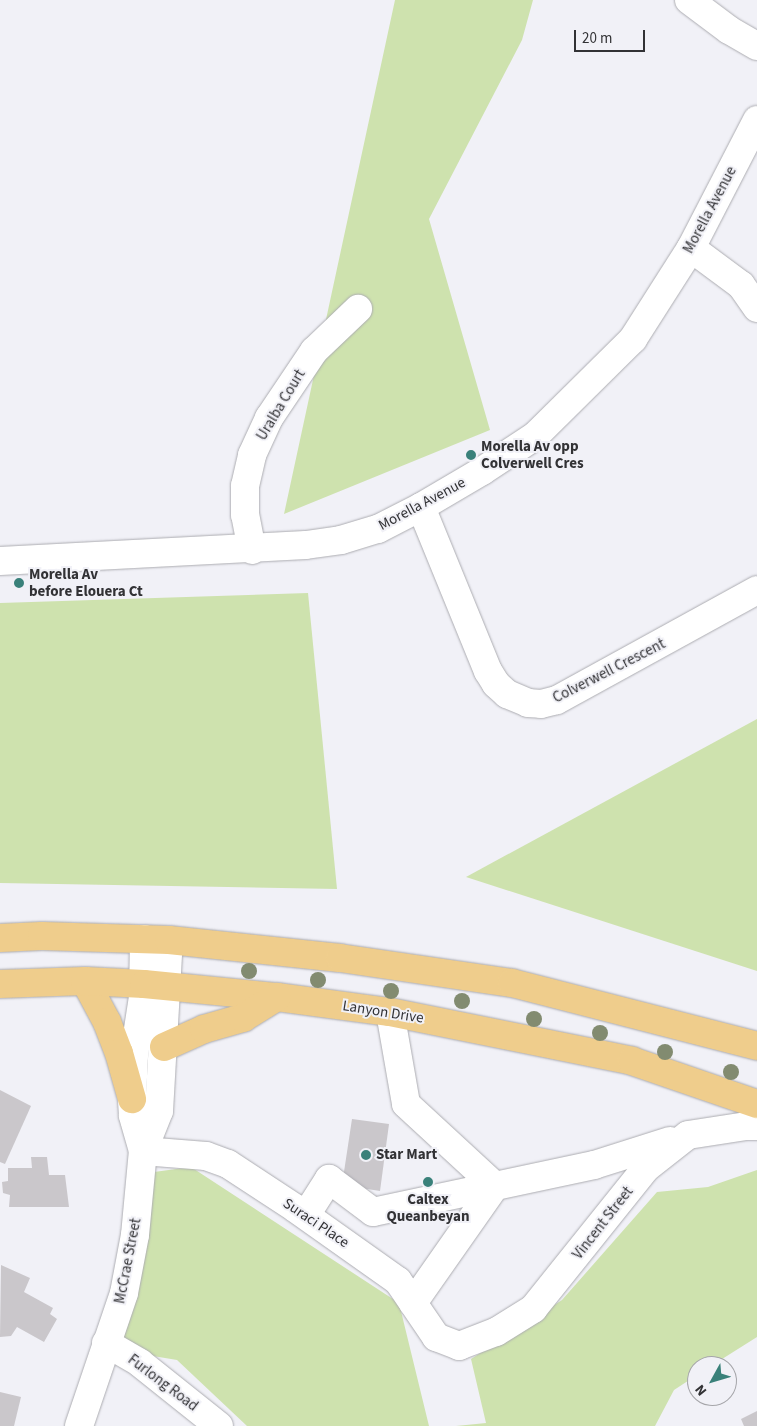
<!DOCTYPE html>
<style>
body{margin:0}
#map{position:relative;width:757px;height:1426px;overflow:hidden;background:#f1f1f7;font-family:"Source Sans 3",sans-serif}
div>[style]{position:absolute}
.green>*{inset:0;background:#cee2ae}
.building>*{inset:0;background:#cac7cb}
.roads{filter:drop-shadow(0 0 1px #acacb1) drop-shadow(0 0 1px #acacb1)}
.minor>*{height:28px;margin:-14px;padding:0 14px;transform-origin:14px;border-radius:14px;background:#fff}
.major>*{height:28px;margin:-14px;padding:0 14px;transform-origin:14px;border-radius:14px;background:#efcd8c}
.trees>*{width:16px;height:16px;margin:-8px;border-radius:50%;background:#828b70}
.dots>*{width:14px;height:14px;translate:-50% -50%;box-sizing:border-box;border:2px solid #f1f1f7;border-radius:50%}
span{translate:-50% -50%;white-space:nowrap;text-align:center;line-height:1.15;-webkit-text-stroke:4px #f1f1f7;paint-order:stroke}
.street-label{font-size:15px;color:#323235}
.poi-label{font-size:15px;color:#323235;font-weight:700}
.left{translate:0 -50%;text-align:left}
.north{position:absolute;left:687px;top:1356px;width:50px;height:50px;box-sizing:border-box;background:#f1f1f7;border:1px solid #a5a5a9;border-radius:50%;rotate:231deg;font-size:14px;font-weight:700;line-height:20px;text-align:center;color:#323235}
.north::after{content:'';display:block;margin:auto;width:18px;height:22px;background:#3a817a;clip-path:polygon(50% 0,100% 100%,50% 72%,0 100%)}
.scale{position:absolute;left:574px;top:30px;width:71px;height:22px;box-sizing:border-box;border:2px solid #323235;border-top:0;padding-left:6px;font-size:15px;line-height:18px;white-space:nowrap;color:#323235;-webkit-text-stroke:4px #f1f1f7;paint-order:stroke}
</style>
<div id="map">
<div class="green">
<div style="clip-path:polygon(395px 0,533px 0,522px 40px,429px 219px,490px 430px,284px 514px)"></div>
<div style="clip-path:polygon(308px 593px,337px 889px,0 883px,0 603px)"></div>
<div style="clip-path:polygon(757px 719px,757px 971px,466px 877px)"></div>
<div style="clip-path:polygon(191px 1167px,399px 1303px,429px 1426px,247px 1426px,177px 1360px,111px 1349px,154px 1172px)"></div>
<div style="clip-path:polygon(757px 1170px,757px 1337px,711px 1366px,697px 1366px,697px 1375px,674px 1390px,655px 1426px,456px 1426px,486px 1423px,471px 1359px,562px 1300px,657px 1192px,708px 1187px)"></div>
</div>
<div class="building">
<div style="clip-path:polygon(0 1090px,31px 1106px,5px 1164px,0 1162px)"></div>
<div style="clip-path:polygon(352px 1119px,389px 1124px,380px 1191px,342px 1185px)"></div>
<div style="clip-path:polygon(31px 1157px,47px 1157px,49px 1175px,65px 1175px,69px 1207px,9px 1207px,10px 1195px,3px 1193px,2px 1182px,8px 1181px,8px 1168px,32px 1168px)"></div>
<div style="clip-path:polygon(1px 1265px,30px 1278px,24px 1292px,53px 1308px,50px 1314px,57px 1319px,44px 1342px,17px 1327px,11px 1336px,0 1337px)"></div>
<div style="clip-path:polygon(0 1392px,21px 1397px,14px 1426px,0 1426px)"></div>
<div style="clip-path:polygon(757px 1411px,757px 1426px,744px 1426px,741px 1419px)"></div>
</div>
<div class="roads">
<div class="minor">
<div style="left:689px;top:0;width:50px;rotate:36.9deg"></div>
<div style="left:729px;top:30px;width:32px;rotate:30deg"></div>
<div style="left:691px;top:248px;width:62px;rotate:36.5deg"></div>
<div style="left:741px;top:285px;width:28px;rotate:55deg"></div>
<div style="left:421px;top:507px;width:177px;rotate:67.8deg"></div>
<div style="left:488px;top:671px;width:15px;rotate:58deg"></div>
<div style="left:496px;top:684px;width:15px;rotate:42deg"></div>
<div style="left:507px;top:694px;width:23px;rotate:23deg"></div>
<div style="left:528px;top:703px;width:13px;rotate:4deg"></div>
<div style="left:541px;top:704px;width:16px;rotate:-14deg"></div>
<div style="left:557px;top:700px;width:228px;rotate:-28.8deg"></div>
<div style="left:252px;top:550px;width:36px;rotate:-101deg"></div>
<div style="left:245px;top:515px;width:29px;rotate:-90deg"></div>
<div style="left:245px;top:486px;width:32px;rotate:-77deg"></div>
<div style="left:252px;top:455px;width:41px;rotate:-65.3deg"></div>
<div style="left:269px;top:418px;width:81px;rotate:-56.1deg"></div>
<div style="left:314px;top:351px;width:61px;rotate:-43.7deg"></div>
<div style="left:0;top:561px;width:306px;rotate:-3deg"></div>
<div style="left:306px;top:545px;width:35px;rotate:-8deg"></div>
<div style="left:341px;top:540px;width:39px;rotate:-17deg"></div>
<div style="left:378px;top:529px;width:48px;rotate:-27.1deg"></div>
<div style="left:421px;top:507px;width:71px;rotate:-30.5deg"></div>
<div style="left:482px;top:471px;width:64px;rotate:-33.4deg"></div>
<div style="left:535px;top:436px;width:138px;rotate:-44.7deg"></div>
<div style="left:633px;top:339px;width:108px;rotate:-57.5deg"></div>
<div style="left:691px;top:248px;width:144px;rotate:-62.7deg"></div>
<div style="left:390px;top:1012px;width:93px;rotate:80.1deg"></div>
<div style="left:406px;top:1104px;width:121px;rotate:42.7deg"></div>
<div style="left:143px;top:1151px;width:63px;rotate:4.5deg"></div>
<div style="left:206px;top:1156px;width:23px;rotate:20deg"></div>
<div style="left:228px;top:1164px;width:80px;rotate:33.3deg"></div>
<div style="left:295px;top:1208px;width:126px;rotate:35.3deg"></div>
<div style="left:398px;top:1281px;width:68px;rotate:55.8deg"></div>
<div style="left:436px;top:1337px;width:25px;rotate:21deg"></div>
<div style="left:459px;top:1346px;width:40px;rotate:-21deg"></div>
<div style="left:496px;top:1332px;width:44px;rotate:-31.9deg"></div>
<div style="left:533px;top:1309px;width:181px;rotate:-51.3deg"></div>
<div style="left:646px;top:1168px;width:53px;rotate:-38.2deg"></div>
<div style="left:688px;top:1135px;width:59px;rotate:-8.8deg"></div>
<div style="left:746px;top:1126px;width:11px"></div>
<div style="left:143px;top:1151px;width:37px;rotate:-106deg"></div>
<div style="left:133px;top:1115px;width:16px;rotate:-94deg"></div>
<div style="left:132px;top:1099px;width:44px;rotate:-87.4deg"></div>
<div style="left:134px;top:1055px;width:59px;rotate:-81.2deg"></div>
<div style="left:143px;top:997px;width:58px;rotate:-89deg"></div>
<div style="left:306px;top:1215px;width:43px;rotate:-57.4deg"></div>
<div style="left:329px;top:1179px;width:55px;rotate:36.9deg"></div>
<div style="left:373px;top:1212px;width:226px;rotate:-12deg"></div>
<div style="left:594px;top:1165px;width:80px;rotate:-17.5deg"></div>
<div style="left:413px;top:1303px;width:143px;rotate:-55deg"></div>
<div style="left:106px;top:1343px;width:39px;rotate:30deg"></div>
<div style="left:140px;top:1363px;width:101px;rotate:38.6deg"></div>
<div style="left:79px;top:1426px;width:140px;rotate:-71.3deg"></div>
<div style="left:124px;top:1293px;width:59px;rotate:-79.3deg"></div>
<div style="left:135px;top:1235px;width:84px;rotate:-84.6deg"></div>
<div style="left:143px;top:1151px;width:43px;rotate:-68.2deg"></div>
<div style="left:159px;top:1111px;width:171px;rotate:-86.7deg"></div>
</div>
<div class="major">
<div style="left:0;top:938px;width:42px;rotate:-2.7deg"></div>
<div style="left:42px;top:936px;width:127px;rotate:1.8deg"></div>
<div style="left:169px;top:940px;width:172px;rotate:6deg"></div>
<div style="left:340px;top:958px;width:174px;rotate:8.3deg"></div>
<div style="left:512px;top:983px;width:253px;rotate:14.4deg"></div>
<div style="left:85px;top:981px;width:47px;rotate:61.8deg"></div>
<div style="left:107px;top:1022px;width:33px;rotate:69deg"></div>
<div style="left:119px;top:1053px;width:48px;rotate:74.2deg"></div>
<div style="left:0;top:984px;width:85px;rotate:-2deg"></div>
<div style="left:85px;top:981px;width:59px;rotate:2.9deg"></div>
<div style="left:144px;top:984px;width:134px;rotate:5.6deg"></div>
<div style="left:277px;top:997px;width:114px;rotate:7.6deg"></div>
<div style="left:390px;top:1012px;width:247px;rotate:11.4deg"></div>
<div style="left:632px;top:1061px;width:132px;rotate:19deg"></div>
<div style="left:164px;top:1047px;width:44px;rotate:-24.2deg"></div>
<div style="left:204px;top:1029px;width:41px;rotate:-15.8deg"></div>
<div style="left:243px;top:1018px;width:40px;rotate:-32deg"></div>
</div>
</div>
<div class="trees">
<div style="left:249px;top:971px"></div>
<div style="left:318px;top:980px"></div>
<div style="left:391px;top:991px"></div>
<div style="left:462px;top:1001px"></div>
<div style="left:534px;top:1019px"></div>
<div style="left:600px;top:1033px"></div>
<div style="left:665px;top:1052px"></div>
<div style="left:731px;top:1072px"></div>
</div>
<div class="dots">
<div style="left:471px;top:455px;background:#3a817a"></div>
<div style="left:19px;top:583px;background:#3a817a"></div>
<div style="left:366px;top:1155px;background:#3a817a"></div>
<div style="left:428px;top:1182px;background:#3a817a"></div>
</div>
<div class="street-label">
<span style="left:710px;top:210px;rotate:-62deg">Morella Avenue</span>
<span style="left:281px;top:405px;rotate:-59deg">Uralba Court</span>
<span style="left:422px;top:504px;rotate:-28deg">Morella Avenue</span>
<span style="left:609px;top:671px;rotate:-27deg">Colverwell Crescent</span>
<span style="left:383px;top:1012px;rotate:9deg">Lanyon Drive</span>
<span style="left:316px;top:1223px;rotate:34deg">Suraci Place</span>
<span style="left:603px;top:1223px;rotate:-52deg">Vincent Street</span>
<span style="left:128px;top:1261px;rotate:-79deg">McCrae Street</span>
<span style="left:163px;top:1383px;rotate:37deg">Furlong Road</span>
</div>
<div class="poi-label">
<span class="left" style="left:481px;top:455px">Morella Av opp<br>Colverwell Cres</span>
<span class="left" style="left:29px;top:583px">Morella Av<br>before Elouera Ct</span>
<span class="left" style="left:376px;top:1155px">Star Mart</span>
<span style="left:428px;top:1208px">Caltex<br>Queanbeyan</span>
</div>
<div class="north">N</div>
<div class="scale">20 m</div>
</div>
